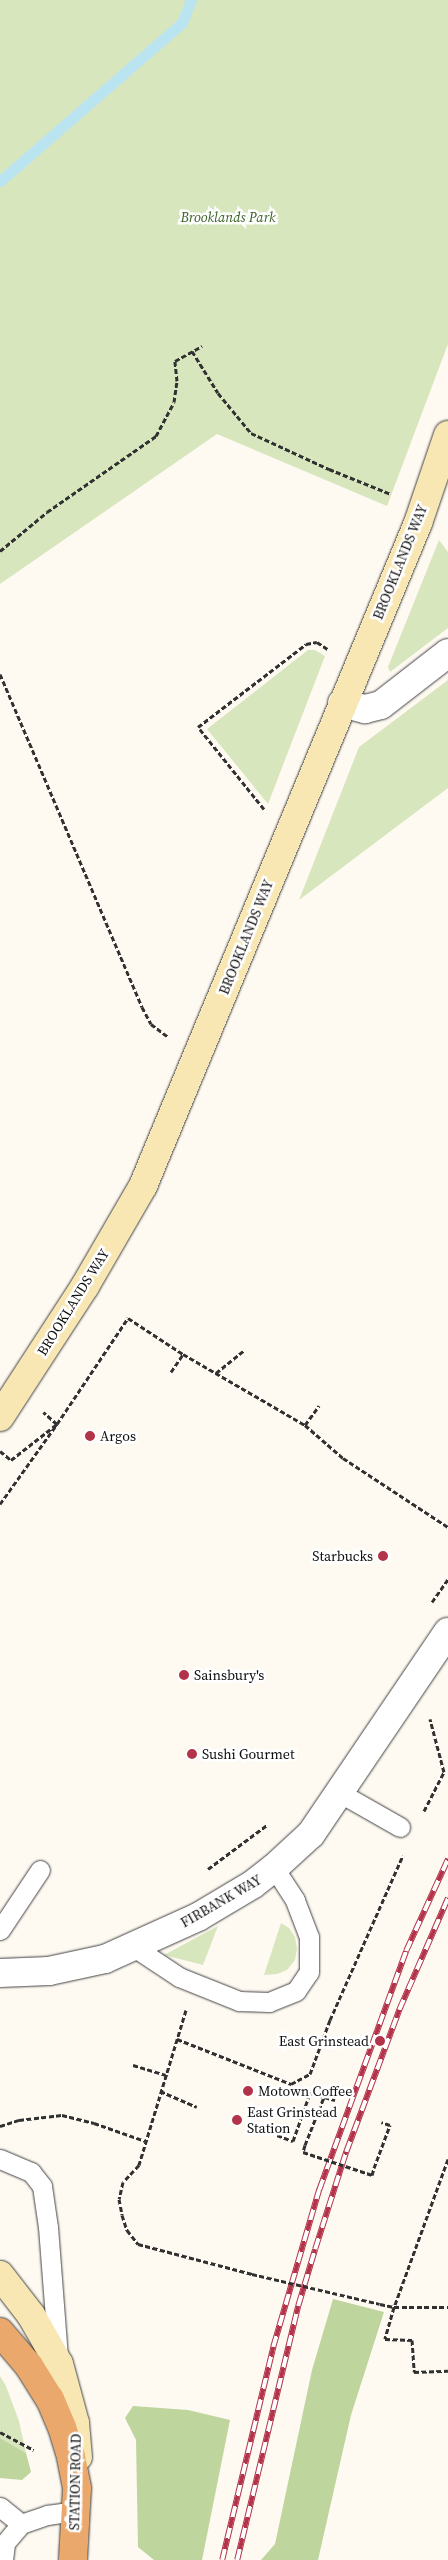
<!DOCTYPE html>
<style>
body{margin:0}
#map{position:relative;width:448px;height:2560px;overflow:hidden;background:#fefaf2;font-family:"Source Serif 4",serif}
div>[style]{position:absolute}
.green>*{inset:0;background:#d8e6be}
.forest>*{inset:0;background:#bed59e}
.stream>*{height:11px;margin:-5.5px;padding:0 5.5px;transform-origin:5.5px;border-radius:5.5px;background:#bbe4f1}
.path>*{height:3px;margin-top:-1.5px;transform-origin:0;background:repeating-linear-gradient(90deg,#313131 0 5px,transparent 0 7.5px)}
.roads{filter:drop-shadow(0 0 1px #424242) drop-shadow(0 0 1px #424242)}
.service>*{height:19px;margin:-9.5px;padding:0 9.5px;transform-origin:9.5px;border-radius:9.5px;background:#fff}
.minor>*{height:28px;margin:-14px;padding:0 14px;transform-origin:14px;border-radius:14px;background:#fff}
.secondary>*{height:28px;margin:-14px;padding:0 14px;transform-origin:14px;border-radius:14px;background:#f8e7b3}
.trunk>*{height:28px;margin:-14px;padding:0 14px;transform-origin:14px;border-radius:14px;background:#eaa86c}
.rail>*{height:5.5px;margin-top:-2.75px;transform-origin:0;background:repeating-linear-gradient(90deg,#fff 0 11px,#b3334a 0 22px);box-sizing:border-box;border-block:1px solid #b3334a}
.path-bridge>*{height:3px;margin-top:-1.5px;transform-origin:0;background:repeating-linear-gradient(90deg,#313131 0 5px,transparent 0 7.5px)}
.dots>*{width:14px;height:14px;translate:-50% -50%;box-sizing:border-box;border:2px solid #fff;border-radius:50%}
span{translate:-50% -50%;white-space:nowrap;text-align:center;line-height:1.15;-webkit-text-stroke:5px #fff;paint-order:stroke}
.park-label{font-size:14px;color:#396124;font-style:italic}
.street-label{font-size:14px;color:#0f0f0f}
.poi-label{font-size:14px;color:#0f0f0f}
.left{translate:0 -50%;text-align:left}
.right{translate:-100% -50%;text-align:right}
</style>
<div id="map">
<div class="green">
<div style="clip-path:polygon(0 0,448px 0,448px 344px,387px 506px,217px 434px,0 584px)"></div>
<div style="clip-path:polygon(439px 540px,448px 552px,448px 628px,390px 672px,388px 667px)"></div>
<div style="clip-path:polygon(308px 650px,315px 650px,325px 656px,268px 804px,207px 729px)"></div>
<div style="clip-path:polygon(448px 680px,448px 788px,299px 900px,359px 747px)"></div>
<div style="clip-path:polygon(281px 1923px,289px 1928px,295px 1937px,297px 1949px,295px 1960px,287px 1970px,277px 1974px,264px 1975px)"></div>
<div style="clip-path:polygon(218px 1926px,203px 1965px,164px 1955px)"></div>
<div style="clip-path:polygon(0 2376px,6px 2386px,19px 2421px,26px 2453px,0 2438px)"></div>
</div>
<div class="forest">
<div style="clip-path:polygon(333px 2299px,384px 2312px,351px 2415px,318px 2560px,261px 2560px,275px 2544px,312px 2370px)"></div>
<div style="clip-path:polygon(133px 2406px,188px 2410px,230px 2420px,202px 2560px,154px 2560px,138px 2547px,136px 2440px,125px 2418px)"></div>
<div style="clip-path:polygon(0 2438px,26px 2453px,31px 2472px,22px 2480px,0 2478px)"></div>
</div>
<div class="stream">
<div style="left:0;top:181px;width:241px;rotate:-41deg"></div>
<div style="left:182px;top:23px;width:25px;rotate:-69deg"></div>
</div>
<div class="path">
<div style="left:192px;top:351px;width:49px;rotate:58.2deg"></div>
<div style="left:218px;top:393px;width:52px;rotate:50.5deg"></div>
<div style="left:251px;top:433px;width:86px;rotate:24.8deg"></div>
<div style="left:329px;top:469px;width:67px;rotate:22deg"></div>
<div style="left:0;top:551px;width:61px;rotate:-39.7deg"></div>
<div style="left:47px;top:512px;width:133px;rotate:-34.9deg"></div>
<div style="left:156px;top:436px;width:38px;rotate:-62deg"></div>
<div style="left:174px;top:402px;width:21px;rotate:-82deg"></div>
<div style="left:177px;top:381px;width:20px;rotate:-96deg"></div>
<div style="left:175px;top:361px;width:31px;rotate:-29deg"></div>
<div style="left:0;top:674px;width:362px;rotate:66.9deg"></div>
<div style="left:142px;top:1007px;width:19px;rotate:62deg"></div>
<div style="left:151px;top:1024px;width:21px;rotate:37deg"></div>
<div style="left:264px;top:809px;width:105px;rotate:-128.8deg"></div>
<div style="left:198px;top:727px;width:136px;rotate:-37.5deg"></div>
<div style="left:306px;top:644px;width:11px;rotate:-10deg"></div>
<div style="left:317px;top:642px;width:14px;rotate:34deg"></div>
<div style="left:171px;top:1372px;width:22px;rotate:-56deg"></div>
<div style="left:216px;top:1373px;width:36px;rotate:-39deg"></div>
<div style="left:305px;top:1425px;width:24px;rotate:-54deg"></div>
<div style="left:0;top:1451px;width:14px;rotate:39deg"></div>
<div style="left:11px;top:1460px;width:58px;rotate:-38deg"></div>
<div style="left:57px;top:1424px;width:128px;rotate:-56.2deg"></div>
<div style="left:128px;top:1318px;width:66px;rotate:33.2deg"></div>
<div style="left:183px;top:1354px;width:141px;rotate:30.2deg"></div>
<div style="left:305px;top:1425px;width:50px;rotate:41deg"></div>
<div style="left:343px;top:1458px;width:126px;rotate:33.3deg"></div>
<div style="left:0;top:1504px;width:98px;rotate:-54.5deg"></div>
<div style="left:57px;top:1424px;width:18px;rotate:-139deg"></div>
<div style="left:432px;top:1602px;width:28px;rotate:-55deg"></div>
<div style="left:424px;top:1811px;width:44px;rotate:-62.9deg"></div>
<div style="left:444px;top:1772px;width:55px;rotate:-104.8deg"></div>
<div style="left:208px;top:1869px;width:74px;rotate:-36.7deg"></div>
<div style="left:186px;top:2010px;width:162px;rotate:106.9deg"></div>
<div style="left:139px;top:2165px;width:23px;rotate:133deg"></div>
<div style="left:123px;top:2182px;width:17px;rotate:103deg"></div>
<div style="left:119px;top:2199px;width:16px;rotate:79deg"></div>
<div style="left:122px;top:2215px;width:16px;rotate:72deg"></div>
<div style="left:127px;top:2230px;width:18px;rotate:52deg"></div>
<div style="left:138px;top:2244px;width:118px;rotate:14.7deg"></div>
<div style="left:177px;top:2039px;width:123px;rotate:21.5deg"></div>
<div style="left:291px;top:2084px;width:21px;rotate:-28deg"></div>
<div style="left:310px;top:2074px;width:58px;rotate:-69.7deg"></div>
<div style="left:330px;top:2020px;width:180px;rotate:-66.1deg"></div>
<div style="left:133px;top:2065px;width:34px;rotate:17deg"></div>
<div style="left:160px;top:2091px;width:40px;rotate:23.4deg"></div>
<div style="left:0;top:2126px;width:20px;rotate:-18deg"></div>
<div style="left:19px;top:2120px;width:43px;rotate:-6.6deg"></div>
<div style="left:62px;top:2115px;width:33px;rotate:14deg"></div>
<div style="left:94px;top:2123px;width:54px;rotate:19.4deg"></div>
<div style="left:277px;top:2135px;width:17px;rotate:21deg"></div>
<div style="left:293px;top:2141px;width:51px;rotate:-70.5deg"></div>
<div style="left:310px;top:2093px;width:26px;rotate:16deg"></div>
<div style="left:305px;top:2145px;width:52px;rotate:-68.4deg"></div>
<div style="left:448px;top:2159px;width:158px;rotate:110deg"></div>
<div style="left:394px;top:2307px;width:33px;rotate:106deg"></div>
<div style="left:385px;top:2339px;width:27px;rotate:2deg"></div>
<div style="left:412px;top:2340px;width:32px;rotate:86deg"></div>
<div style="left:414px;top:2372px;width:34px;rotate:-2deg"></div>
<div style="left:374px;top:2168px;width:46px;rotate:-69.6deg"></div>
<div style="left:390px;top:2125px;width:9px;rotate:-162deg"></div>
<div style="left:380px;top:2304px;width:14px;rotate:12deg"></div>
<div style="left:394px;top:2307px;width:54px"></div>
<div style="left:0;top:2432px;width:38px;rotate:28deg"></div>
</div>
<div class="roads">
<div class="service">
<div style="left:340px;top:1793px;width:69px;rotate:29.5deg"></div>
<div style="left:0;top:1930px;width:72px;rotate:-56.3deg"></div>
<div style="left:134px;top:1947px;width:54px;rotate:33.7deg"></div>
<div style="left:179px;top:1977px;width:65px;rotate:21.8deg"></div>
<div style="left:239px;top:2001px;width:30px;rotate:2deg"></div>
<div style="left:269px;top:2002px;width:29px;rotate:-22deg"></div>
<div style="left:296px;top:1991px;width:23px;rotate:-56deg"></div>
<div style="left:309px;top:1972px;width:35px;rotate:-90deg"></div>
<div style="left:309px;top:1937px;width:40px;rotate:-111deg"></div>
<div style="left:295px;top:1900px;width:38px;rotate:-123deg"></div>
<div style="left:0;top:2159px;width:34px;rotate:23deg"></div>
<div style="left:31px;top:2172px;width:18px;rotate:52deg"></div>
<div style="left:42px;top:2186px;width:41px;rotate:81.7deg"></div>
<div style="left:48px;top:2227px;width:130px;rotate:85.6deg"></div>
<div style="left:0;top:2507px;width:27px;rotate:39deg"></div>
<div style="left:3px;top:2560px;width:17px;rotate:-83deg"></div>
<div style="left:5px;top:2543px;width:25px;rotate:-50deg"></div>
<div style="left:21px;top:2524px;width:28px;rotate:-19deg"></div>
<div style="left:47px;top:2515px;width:28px;rotate:-8deg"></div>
</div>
<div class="minor">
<div style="left:342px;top:703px;width:24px;rotate:15deg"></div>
<div style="left:365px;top:709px;width:16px;rotate:-14deg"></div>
<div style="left:381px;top:705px;width:85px;rotate:-37.8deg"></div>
<div style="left:0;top:1973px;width:49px;rotate:-2.3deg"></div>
<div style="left:49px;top:1971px;width:57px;rotate:-12.1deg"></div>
<div style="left:105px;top:1959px;width:102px;rotate:-24.3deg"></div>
<div style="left:198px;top:1917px;width:63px;rotate:-30.7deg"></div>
<div style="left:252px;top:1885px;width:28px;rotate:-38deg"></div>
<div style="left:274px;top:1868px;width:50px;rotate:-42.6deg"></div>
<div style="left:311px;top:1834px;width:244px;rotate:-55.9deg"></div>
</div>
<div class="secondary">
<div style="left:0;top:1417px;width:156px;rotate:-57deg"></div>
<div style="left:85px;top:1286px;width:116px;rotate:-59.9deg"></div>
<div style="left:143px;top:1186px;width:718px;rotate:-67.47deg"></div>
<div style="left:418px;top:523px;width:93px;rotate:-71.2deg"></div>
<div style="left:0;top:2275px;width:51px;rotate:52.2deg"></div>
<div style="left:31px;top:2315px;width:56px;rotate:60.3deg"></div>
<div style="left:59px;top:2364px;width:61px;rotate:74.8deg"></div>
<div style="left:75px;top:2423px;width:34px;rotate:85deg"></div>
</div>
<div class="trunk">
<div style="left:0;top:2332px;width:45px;rotate:49.5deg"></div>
<div style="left:29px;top:2366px;width:39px;rotate:58deg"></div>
<div style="left:50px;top:2399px;width:30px;rotate:67deg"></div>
<div style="left:62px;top:2427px;width:31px;rotate:73deg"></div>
<div style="left:71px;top:2457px;width:32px;rotate:79deg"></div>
<div style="left:77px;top:2488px;width:72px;rotate:93.2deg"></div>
</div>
</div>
<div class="rail">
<div style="left:222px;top:2560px;width:219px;rotate:-76.5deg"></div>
<div style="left:273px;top:2347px;width:164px;rotate:-73.7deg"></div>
<div style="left:319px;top:2190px;width:254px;rotate:-70deg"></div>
<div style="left:406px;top:1951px;width:101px;rotate:-65.5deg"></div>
<div style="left:237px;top:2560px;width:261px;rotate:-76.5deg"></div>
<div style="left:298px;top:2306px;width:59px;rotate:-73.4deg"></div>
<div style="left:315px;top:2249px;width:102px;rotate:-72.3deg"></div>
<div style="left:346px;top:2152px;width:152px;rotate:-69.5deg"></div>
<div style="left:399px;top:2010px;width:122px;rotate:-66.4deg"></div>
</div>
<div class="path-bridge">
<div style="left:305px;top:2145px;width:7px;rotate:106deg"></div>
<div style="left:303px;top:2152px;width:73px;rotate:18.4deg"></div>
<div style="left:372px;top:2175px;width:7px;rotate:-74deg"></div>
<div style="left:252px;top:2274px;width:131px;rotate:13.2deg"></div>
</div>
<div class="dots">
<div style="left:90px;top:1436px;background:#b3334a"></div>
<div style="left:383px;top:1556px;background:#b3334a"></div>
<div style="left:184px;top:1675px;background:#b3334a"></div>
<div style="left:192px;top:1754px;background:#b3334a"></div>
<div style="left:380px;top:2041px;background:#b3334a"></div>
<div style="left:248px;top:2091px;background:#b3334a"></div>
<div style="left:237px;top:2120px;background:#b3334a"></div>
</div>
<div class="park-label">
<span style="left:228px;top:217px">Brooklands Park</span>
</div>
<div class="street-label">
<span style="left:400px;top:562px;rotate:-68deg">BROOKLANDS WAY</span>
<span style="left:246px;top:937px;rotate:-68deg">BROOKLANDS WAY</span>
<span style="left:73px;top:1302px;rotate:-58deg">BROOKLANDS WAY</span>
<span style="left:221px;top:1901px;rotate:-30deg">FIRBANK WAY</span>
<span style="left:75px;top:2482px;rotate:-89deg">STATION ROAD</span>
</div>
<div class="poi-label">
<span class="left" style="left:100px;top:1436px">Argos</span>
<span class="right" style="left:373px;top:1556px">Starbucks</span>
<span class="left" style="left:194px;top:1675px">Sainsbury's</span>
<span class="left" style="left:202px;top:1754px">Sushi Gourmet</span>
<span class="right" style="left:369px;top:2041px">East Grinstead</span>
<span class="left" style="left:258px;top:2091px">Motown Coffee</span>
<span class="left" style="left:247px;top:2120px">East Grinstead<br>Station</span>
</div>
</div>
